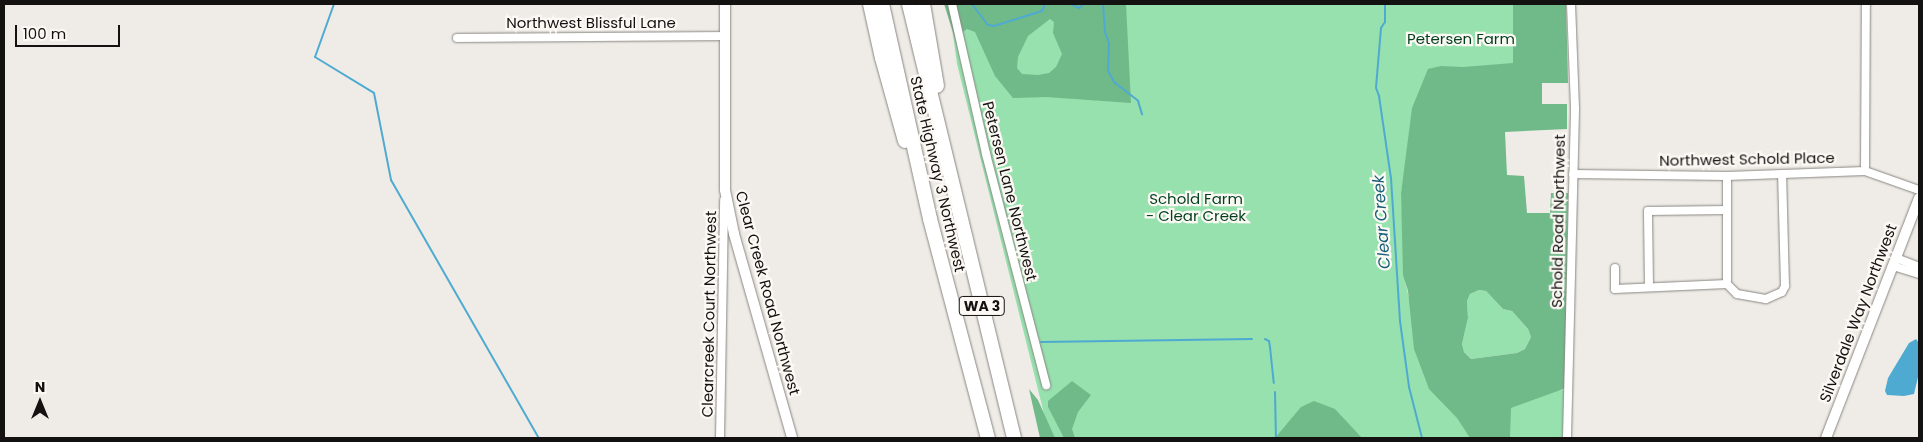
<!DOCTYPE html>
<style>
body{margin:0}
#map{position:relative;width:1923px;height:442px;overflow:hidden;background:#efece7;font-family:Poppins,sans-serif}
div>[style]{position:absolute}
.green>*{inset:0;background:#96e1ae}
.forest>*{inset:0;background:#70ba89}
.water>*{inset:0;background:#4faad1}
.stream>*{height:2px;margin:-1px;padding:0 1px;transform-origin:1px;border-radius:1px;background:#4faad1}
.roads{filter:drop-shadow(0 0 1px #898681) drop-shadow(0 0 1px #898681)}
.minor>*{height:8px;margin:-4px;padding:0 4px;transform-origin:4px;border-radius:4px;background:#fff}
.secondary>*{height:10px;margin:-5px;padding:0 5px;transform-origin:5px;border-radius:5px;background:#fff}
.motorway>*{height:14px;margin:-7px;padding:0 7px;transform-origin:7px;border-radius:7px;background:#fff}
span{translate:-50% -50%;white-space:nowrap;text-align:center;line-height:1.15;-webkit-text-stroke:4.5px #fcf9f4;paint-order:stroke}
.shield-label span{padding:1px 4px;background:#fcf9f4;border:1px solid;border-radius:4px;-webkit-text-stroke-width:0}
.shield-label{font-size:14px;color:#131211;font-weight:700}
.street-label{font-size:15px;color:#131211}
.park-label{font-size:15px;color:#013f1f}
.water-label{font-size:16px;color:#175e79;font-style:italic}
.frame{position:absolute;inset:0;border:5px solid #131211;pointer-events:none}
.north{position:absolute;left:15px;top:377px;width:50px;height:50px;-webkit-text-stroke:4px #fcf9f4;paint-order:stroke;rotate:0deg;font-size:14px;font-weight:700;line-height:20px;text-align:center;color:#131211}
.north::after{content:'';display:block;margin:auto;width:18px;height:22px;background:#131211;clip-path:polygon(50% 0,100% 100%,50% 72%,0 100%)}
.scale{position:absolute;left:15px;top:25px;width:105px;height:22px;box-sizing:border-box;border:2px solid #131211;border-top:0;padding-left:6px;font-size:15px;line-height:18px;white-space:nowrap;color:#131211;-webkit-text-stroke:4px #fcf9f4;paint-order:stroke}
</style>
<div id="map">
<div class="green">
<div style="clip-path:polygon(949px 4px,1560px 4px,1564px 72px,1427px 73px,1410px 136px,1401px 193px,1405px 281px,1431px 391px,1569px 390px,1567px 438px,1050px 438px,957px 64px)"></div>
<div style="clip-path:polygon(1479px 290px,1486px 291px,1503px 309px,1512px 311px,1528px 329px,1531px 337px,1525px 349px,1517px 353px,1471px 359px,1464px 352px,1462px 344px,1468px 318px,1467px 301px,1470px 294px)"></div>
</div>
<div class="forest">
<div style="clip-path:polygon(evenodd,944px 4px,1126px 4px,1131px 103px,1046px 97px,1013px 98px,995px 76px,975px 32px,967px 29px,961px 33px,957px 45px,944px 4px,1050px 19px,1054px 22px,1053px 33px,1062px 54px,1056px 67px,1049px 73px,1038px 75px,1022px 74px,1017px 68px,1018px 57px,1028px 36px,1050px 19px)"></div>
<div style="clip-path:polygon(evenodd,1513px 4px,1566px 4px,1568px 83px,1542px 83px,1542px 104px,1567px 104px,1567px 129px,1505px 132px,1507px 175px,1524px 176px,1527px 213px,1550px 213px,1551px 193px,1568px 193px,1566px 388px,1511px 408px,1510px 438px,1470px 438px,1457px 418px,1429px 389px,1414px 349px,1408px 291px,1403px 275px,1401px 193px,1412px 108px,1428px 69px,1441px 66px,1463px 67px,1513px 63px,1513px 4px,1479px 290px,1486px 291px,1503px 309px,1512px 311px,1528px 329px,1531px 337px,1525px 349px,1517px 353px,1471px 359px,1464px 352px,1462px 344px,1468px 318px,1467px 301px,1470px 294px,1479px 290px)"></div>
<div style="clip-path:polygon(1072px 381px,1091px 395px,1078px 412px,1072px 429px,1075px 438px,1064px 438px,1048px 407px,1048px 401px)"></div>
<div style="clip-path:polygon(1029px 389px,1038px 400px,1055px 438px,1040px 438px)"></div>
<div style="clip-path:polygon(1314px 401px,1335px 409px,1362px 438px,1275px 438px,1301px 407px)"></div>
</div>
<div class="water">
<div style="clip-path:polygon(1916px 339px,1919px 343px,1919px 373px,1914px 394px,1904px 396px,1887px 395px,1885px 391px,1888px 378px,1909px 343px)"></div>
</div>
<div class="stream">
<div style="left:334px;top:4px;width:56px;rotate:109.7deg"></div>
<div style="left:315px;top:57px;width:69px;rotate:31.4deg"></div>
<div style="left:374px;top:93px;width:89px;rotate:78.9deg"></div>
<div style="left:391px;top:180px;width:297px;rotate:60.2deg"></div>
<div style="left:972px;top:4px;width:26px;rotate:53deg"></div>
<div style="left:988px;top:25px;width:6px;rotate:9deg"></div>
<div style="left:994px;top:26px;width:50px;rotate:-17.4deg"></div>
<div style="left:1042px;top:11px;width:8px;rotate:-67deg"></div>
<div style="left:1071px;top:4px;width:9px;rotate:27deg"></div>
<div style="left:1079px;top:8px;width:6px;rotate:-39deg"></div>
<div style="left:1103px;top:4px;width:28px;rotate:86deg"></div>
<div style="left:1105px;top:32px;width:12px;rotate:70deg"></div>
<div style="left:1109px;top:43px;width:28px;rotate:92deg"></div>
<div style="left:1108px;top:71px;width:13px;rotate:61deg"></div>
<div style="left:1114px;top:82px;width:31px;rotate:38deg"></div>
<div style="left:1138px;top:101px;width:14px;rotate:73deg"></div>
<div style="left:1385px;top:4px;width:18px;rotate:90deg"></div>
<div style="left:1385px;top:22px;width:7px;rotate:124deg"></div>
<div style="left:1381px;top:28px;width:60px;rotate:94.8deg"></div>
<div style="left:1376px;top:88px;width:9px;rotate:69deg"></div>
<div style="left:1379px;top:96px;width:83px;rotate:81.7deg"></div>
<div style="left:1391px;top:178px;width:143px;rotate:86.4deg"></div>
<div style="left:1400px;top:321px;width:67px;rotate:82.2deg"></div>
<div style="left:1409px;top:387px;width:53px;rotate:75.7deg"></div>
<div style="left:1265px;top:339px;width:4px;rotate:27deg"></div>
<div style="left:1269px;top:341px;width:6px;rotate:81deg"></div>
<div style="left:1270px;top:347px;width:36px;rotate:84deg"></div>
<div style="left:1041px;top:342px;width:211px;rotate:-0.8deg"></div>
<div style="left:1275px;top:392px;width:46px;rotate:88.8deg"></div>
</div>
<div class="roads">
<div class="minor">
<div style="left:952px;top:4px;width:154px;rotate:77.2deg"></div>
<div style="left:986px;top:154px;width:239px;rotate:75.4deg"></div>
<div style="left:457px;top:38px;width:268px;rotate:-0.4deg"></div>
<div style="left:1865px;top:171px;width:167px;rotate:-89.7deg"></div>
<div style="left:1573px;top:174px;width:154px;rotate:0.7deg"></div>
<div style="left:1727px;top:176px;width:138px;rotate:-2.1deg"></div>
<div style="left:1865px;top:171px;width:57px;rotate:19.4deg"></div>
<div style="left:1896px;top:258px;width:25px;rotate:21deg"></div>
<div style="left:1893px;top:266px;width:27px;rotate:17deg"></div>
<div style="left:1615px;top:268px;width:21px;rotate:90deg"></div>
<div style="left:1615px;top:289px;width:112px;rotate:-2.6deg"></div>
<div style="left:1727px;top:284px;width:108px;rotate:-90deg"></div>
<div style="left:1727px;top:284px;width:14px;rotate:45deg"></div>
<div style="left:1737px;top:294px;width:29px;rotate:10deg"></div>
<div style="left:1766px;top:299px;width:17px;rotate:-24deg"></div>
<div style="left:1782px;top:292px;width:7px;rotate:-63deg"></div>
<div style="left:1785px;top:286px;width:112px;rotate:-91.5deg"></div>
<div style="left:1649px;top:286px;width:75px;rotate:-90.8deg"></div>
<div style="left:1648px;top:211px;width:79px;rotate:-0.7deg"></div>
<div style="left:720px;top:438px;width:238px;rotate:-89deg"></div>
<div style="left:1567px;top:438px;width:330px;rotate:-88.6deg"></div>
<div style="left:1575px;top:108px;width:104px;rotate:-92.2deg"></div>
</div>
<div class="secondary">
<div style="left:725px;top:4px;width:186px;rotate:90deg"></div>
<div style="left:725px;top:190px;width:45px;rotate:78.4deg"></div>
<div style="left:734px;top:234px;width:212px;rotate:74.1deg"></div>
<div style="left:1826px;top:438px;width:257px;rotate:-68.8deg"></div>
</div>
<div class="motorway">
<div style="left:870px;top:4px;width:55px;rotate:77.5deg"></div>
<div style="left:882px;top:58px;width:86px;rotate:74.5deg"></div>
<div style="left:882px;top:4px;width:220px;rotate:77.4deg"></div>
<div style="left:930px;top:219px;width:227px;rotate:75.2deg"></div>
<div style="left:909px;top:4px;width:447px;rotate:76.4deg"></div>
<div style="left:923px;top:4px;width:83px;rotate:80.3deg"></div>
</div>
</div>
<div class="shield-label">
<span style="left:982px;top:306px">WA 3</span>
</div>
<div class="street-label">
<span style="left:591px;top:23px">Northwest Blissful Lane</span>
<span style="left:1747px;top:159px;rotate:-1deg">Northwest Schold Place</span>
<span style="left:938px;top:174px;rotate:77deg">State Highway 3 Northwest</span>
<span style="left:1010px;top:191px;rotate:76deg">Petersen Lane Northwest</span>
<span style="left:1558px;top:221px;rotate:-89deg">Schold Road Northwest</span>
<span style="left:768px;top:293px;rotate:75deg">Clear Creek Road Northwest</span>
<span style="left:1858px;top:313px;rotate:-69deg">Silverdale Way Northwest</span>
<span style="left:709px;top:314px;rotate:-89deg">Clearcreek Court Northwest</span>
</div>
<div class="park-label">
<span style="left:1461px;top:39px">Petersen Farm</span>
<span style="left:1196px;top:207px">Schold Farm<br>- Clear Creek</span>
</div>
<div class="water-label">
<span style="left:1382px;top:222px;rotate:-94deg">Clear Creek</span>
</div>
<div class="frame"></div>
<div class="north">N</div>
<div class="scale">100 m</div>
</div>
